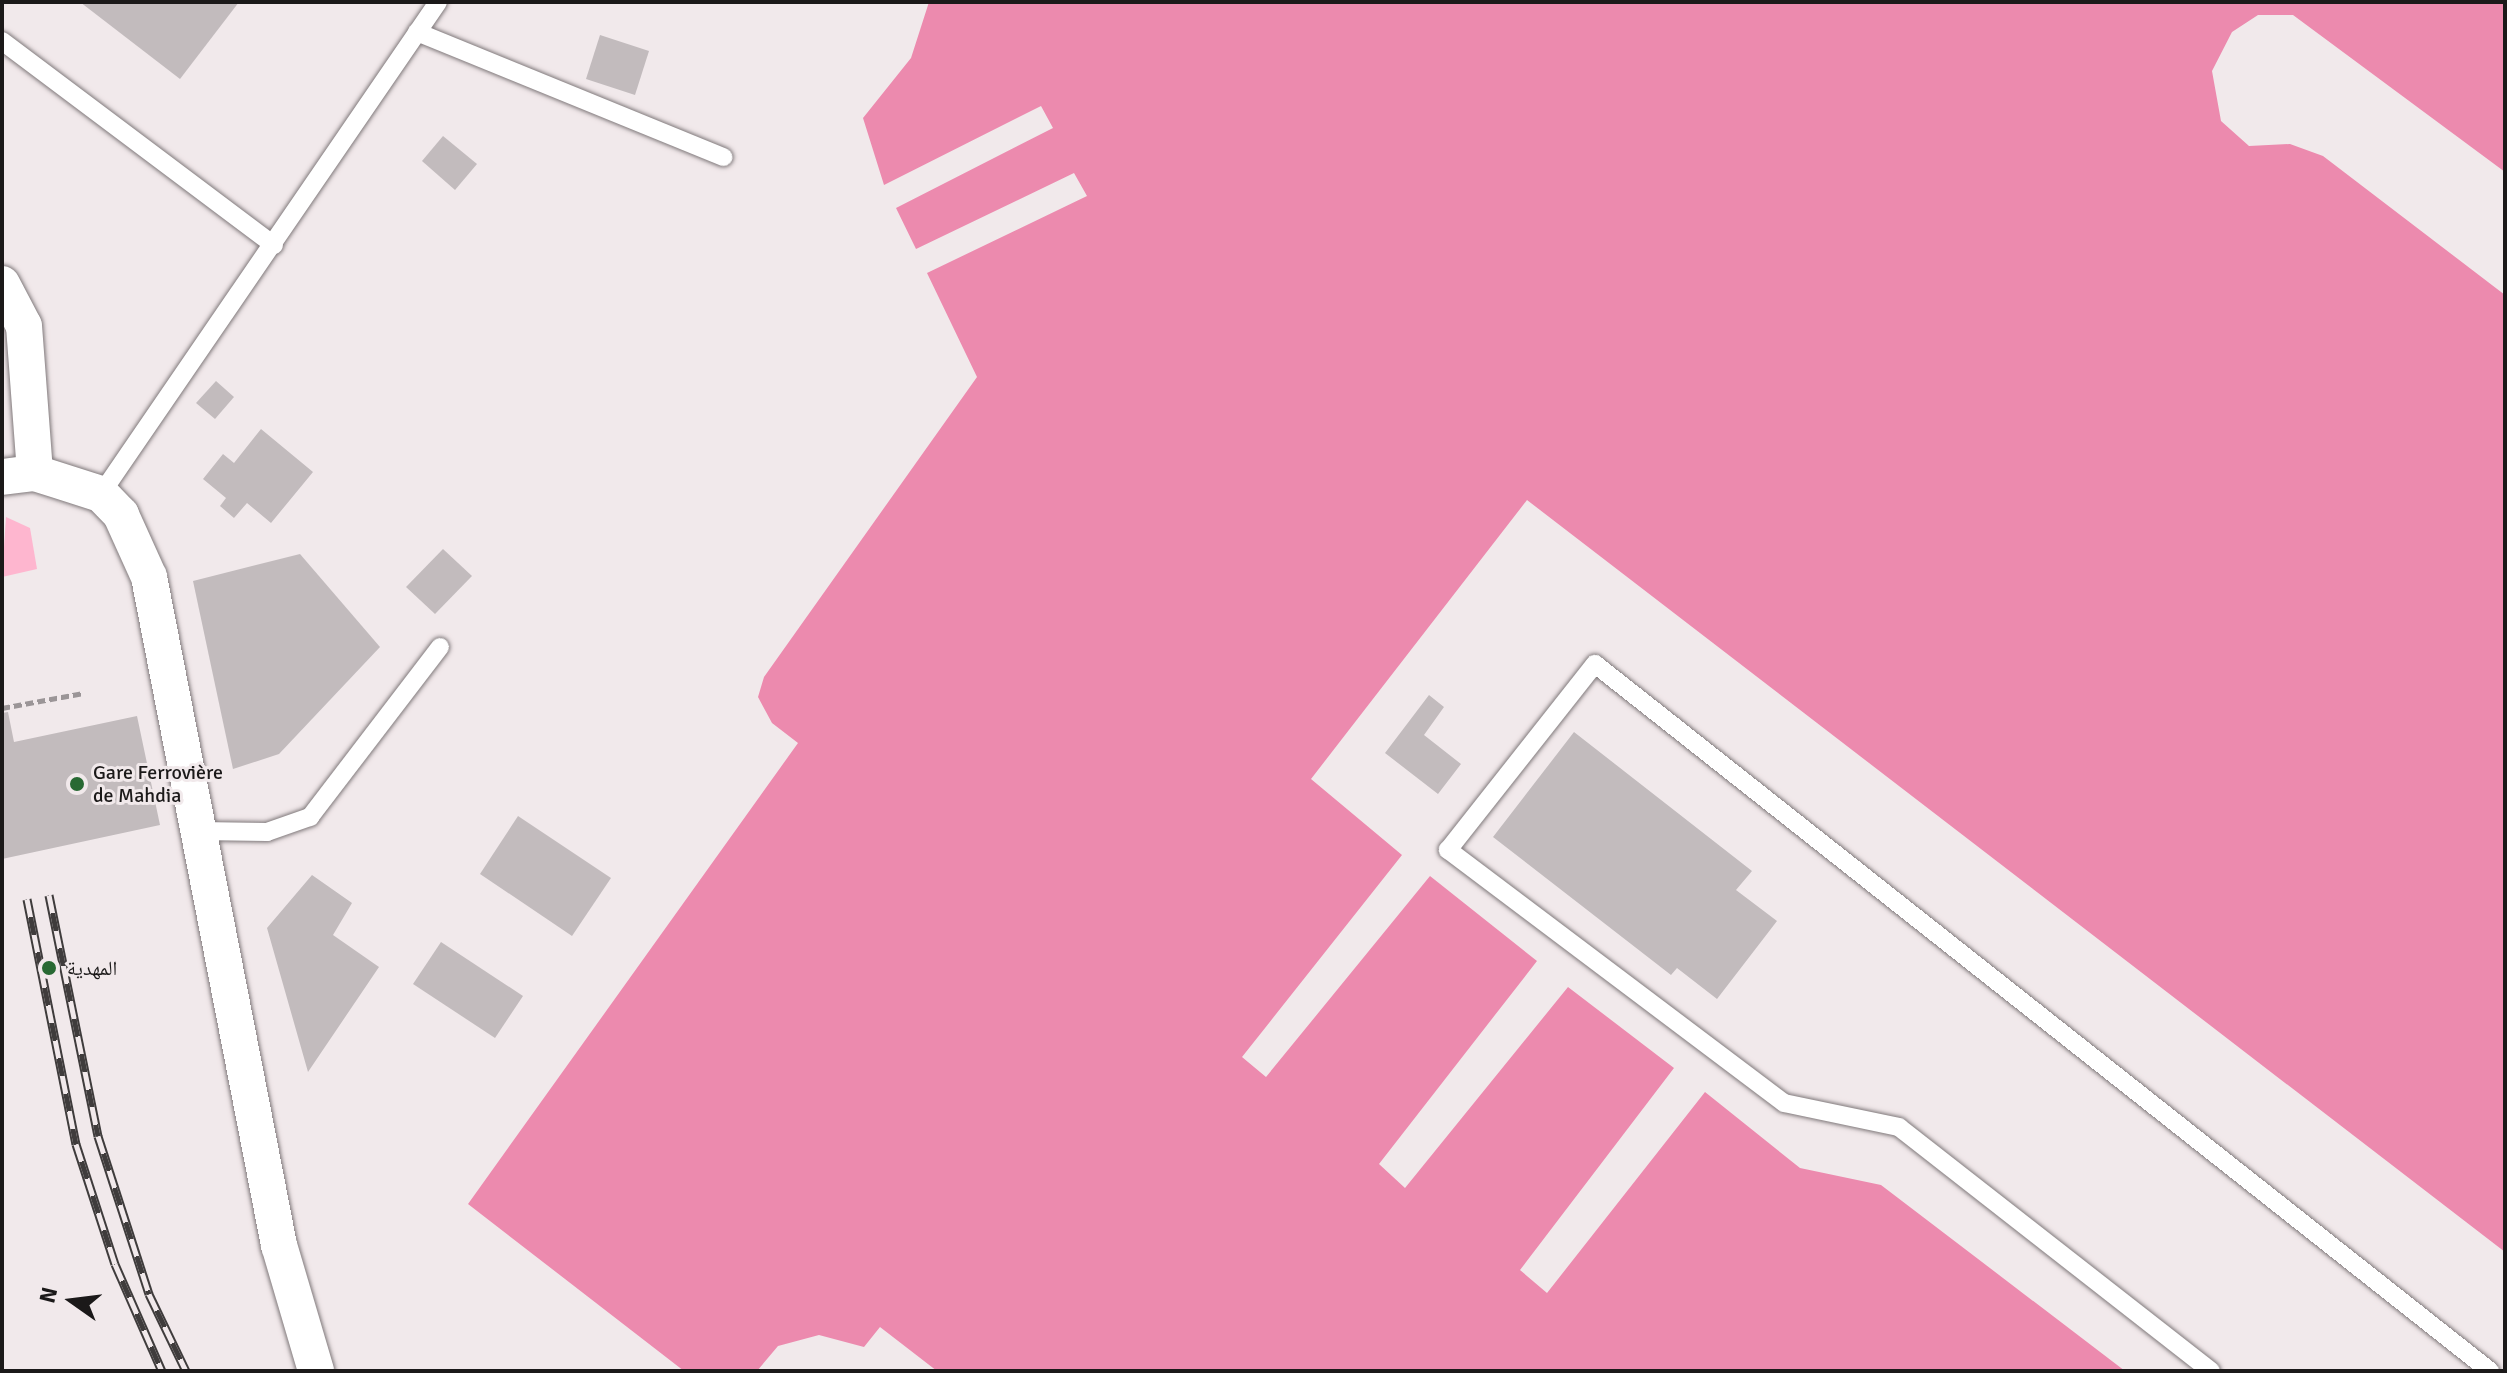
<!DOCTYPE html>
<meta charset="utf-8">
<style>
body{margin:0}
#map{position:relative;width:2507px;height:1373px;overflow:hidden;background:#f1e9eb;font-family:Signika,"Noto Naskh Arabic",sans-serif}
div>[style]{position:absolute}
.green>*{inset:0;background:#feb6cf}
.water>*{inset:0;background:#ec8aae}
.building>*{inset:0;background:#c2bbbd}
.path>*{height:5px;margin-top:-2.5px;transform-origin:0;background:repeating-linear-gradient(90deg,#9b9597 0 8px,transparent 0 12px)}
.roads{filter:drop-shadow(0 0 2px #80797b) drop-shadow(0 0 2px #80797b)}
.service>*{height:18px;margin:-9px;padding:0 9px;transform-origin:9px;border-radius:9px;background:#fff}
.minor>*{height:36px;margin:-18px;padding:0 18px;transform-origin:18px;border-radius:18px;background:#fff}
.rail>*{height:9px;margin-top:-4.5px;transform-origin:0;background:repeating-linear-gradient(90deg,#f1e9eb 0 18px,#3f3c3c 0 36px);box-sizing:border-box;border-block:2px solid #3f3c3c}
.dots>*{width:22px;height:22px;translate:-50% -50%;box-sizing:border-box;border:4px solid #f1e9eb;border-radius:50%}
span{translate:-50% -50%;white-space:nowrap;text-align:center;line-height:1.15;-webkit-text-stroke:6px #f1e9eb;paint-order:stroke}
.poi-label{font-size:20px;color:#1b1919}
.left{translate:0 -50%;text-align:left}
.frame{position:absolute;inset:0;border:4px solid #1b1919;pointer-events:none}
.north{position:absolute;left:32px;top:1261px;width:80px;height:80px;-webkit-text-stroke:6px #f1e9eb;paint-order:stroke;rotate:284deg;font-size:22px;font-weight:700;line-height:32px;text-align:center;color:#1b1919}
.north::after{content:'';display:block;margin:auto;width:28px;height:36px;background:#1b1919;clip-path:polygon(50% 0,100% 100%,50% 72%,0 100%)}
</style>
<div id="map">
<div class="green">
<div style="clip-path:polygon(6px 517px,30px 528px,37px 569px,2px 577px)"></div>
</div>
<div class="water">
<div style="clip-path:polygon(929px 2px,2505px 2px,2505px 172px,2293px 15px,2258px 15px,2232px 32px,2212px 71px,2221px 121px,2249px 146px,2290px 144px,2323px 156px,2505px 295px,2505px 1252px,1527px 500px,1311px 779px,1402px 855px,1242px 1057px,1266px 1077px,1430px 876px,1537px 961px,1379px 1164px,1405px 1188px,1568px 987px,1674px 1068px,1520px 1270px,1547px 1293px,1705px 1092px,1800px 1168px,1881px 1185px,2125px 1371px,937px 1371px,880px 1327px,864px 1347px,819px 1335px,778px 1346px,757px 1371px,684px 1371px,468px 1204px,798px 743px,772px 723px,758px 697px,764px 677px,977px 377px,927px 273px,1087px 196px,1074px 173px,916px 249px,896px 208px,1053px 128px,1041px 106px,884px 185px,863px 118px,911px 58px)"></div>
</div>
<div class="building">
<div style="clip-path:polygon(80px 2px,239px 2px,180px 79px)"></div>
<div style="clip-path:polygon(600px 35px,649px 51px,635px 95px,586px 79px)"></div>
<div style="clip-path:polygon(443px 136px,477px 164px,455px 190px,422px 161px)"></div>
<div style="clip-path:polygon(216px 381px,234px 397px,215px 419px,196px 403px)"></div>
<div style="clip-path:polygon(261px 429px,313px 472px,271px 523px,247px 503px,234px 518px,220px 506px,226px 498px,203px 479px,223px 454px,234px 463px)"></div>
<div style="clip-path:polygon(443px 549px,472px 576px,435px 614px,406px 587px)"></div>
<div style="clip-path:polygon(300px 554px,380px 647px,279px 754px,233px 769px,193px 581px)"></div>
<div style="clip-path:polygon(1429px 695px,1444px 707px,1424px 735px,1461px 764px,1438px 794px,1385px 753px)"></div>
<div style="clip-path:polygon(8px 712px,14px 742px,137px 716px,160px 825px,2px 859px,2px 713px)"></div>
<div style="clip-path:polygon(1574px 732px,1752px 871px,1736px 890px,1777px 921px,1717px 999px,1677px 968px,1671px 975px,1493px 837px)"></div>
<div style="clip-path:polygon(518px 816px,611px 878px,572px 936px,480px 874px)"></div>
<div style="clip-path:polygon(312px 875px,352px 903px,333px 935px,379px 967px,308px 1072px,267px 928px)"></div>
<div style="clip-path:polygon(441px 942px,523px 996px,495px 1038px,413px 984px)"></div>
</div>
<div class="path">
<div style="left:2px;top:708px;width:83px;rotate:-10.4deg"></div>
</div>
<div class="roads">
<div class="service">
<div style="left:417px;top:32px;width:331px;rotate:22.2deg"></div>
<div style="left:2px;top:41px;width:340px;rotate:36.9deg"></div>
<div style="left:101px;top:494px;width:596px;rotate:-55.59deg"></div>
<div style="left:199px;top:831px;width:68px;rotate:0.8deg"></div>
<div style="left:267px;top:832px;width:46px;rotate:-19.2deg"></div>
<div style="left:310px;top:817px;width:214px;rotate:-52.6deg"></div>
<div style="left:2211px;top:1371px;width:396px;rotate:-142deg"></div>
<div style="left:1899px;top:1127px;width:117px;rotate:-168.2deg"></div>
<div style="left:1784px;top:1103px;width:421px;rotate:-143deg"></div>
<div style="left:1448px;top:850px;width:237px;rotate:-51.7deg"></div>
<div style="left:1595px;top:664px;width:1141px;rotate:38.31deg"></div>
</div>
<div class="minor">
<div style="left:2px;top:284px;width:47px;rotate:62.4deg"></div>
<div style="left:24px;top:326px;width:147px;rotate:85.7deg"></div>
<div style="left:2px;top:477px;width:33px;rotate:-7deg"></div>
<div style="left:35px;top:473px;width:69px;rotate:17.7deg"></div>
<div style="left:101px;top:494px;width:29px;rotate:46deg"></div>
<div style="left:121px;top:515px;width:68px;rotate:65.7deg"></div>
<div style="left:149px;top:577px;width:681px;rotate:78.99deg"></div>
<div style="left:279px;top:1245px;width:131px;rotate:73.6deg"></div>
</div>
</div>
<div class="rail">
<div style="left:49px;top:895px;width:246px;rotate:78.5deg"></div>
<div style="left:98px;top:1136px;width:166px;rotate:72.1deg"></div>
<div style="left:149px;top:1294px;width:85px;rotate:64.3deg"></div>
<div style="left:27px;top:899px;width:250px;rotate:78.7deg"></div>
<div style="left:76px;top:1144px;width:126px;rotate:72deg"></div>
<div style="left:115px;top:1264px;width:117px;rotate:66.3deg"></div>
</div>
<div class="dots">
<div style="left:77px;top:784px;background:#286933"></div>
<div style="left:49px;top:968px;background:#286933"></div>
</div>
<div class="poi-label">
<span class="left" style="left:93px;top:784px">Gare Ferrovière<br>de Mahdia</span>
<span class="left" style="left:67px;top:968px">المهدية</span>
</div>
<div class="frame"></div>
<div class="north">N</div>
</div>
